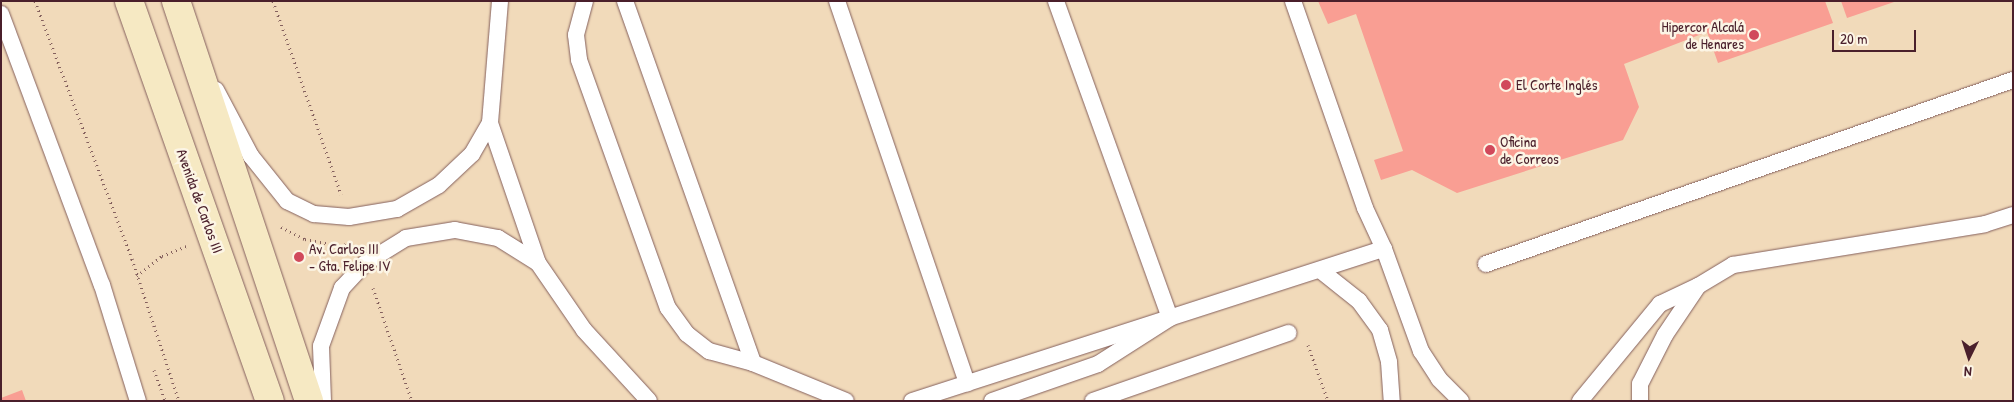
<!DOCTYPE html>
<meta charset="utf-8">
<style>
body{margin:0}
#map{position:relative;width:2014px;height:402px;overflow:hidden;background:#f1daba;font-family:"Patrick Hand",sans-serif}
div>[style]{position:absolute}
.building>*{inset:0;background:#f99e93}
.path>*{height:3px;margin-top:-1.5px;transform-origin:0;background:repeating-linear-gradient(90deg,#84605d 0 1px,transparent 0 5px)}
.roads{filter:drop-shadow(0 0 1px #84605d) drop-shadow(0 0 1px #84605d)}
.lane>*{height:16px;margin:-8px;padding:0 8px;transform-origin:8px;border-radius:8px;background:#fff}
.secondary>*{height:28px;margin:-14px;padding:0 14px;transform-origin:14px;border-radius:14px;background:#f6e9c3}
.dots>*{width:14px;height:14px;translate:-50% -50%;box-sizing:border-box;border:2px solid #fcf5e5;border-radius:50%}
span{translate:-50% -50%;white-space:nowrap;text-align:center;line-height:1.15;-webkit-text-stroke:5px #fcf5e5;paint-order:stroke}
.poi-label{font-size:15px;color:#4a1f2b}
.right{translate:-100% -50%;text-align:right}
.left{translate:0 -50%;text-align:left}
.street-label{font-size:15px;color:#4a1f2b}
.frame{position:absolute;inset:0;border:2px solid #4a1f2b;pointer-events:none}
.north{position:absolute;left:1944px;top:332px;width:50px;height:50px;-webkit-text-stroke:4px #fcf5e5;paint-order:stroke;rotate:184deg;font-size:14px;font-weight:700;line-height:20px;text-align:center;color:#4a1f2b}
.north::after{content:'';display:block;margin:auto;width:18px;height:22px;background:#4a1f2b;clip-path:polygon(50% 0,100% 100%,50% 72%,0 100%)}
.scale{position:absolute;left:1832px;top:30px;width:84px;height:22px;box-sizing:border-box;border:2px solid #4a1f2b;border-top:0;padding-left:6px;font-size:15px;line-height:18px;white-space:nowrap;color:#4a1f2b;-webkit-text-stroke:4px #fcf5e5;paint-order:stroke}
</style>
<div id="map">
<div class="building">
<div style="clip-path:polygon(1318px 1px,1825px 1px,1833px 23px,1718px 63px,1707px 32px,1624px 64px,1639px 107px,1623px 140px,1457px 193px,1412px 170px,1381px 180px,1374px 160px,1403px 151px,1356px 14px,1328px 24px)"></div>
<div style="clip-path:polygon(1841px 1px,1894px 1px,1894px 2px,1847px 18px)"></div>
<div style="clip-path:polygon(22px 390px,26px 401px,1px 401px,1px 398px)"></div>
</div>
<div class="path">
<div style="left:35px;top:1px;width:276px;rotate:69.4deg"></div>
<div style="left:132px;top:259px;width:150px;rotate:71.7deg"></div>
<div style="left:273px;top:1px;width:205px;rotate:70.6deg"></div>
<div style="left:281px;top:227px;width:27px;rotate:27deg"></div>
<div style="left:305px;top:239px;width:36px;rotate:11deg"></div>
<div style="left:340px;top:246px;width:14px;rotate:-17deg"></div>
<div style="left:137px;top:276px;width:32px;rotate:-39deg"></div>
<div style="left:162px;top:256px;width:27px;rotate:-22deg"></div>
<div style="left:373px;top:288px;width:120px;rotate:71deg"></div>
<div style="left:1308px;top:345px;width:59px;rotate:70.3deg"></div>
<div style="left:154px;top:370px;width:33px;rotate:70deg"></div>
</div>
<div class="roads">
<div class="lane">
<div style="left:500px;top:1px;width:122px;rotate:94.7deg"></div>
<div style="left:490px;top:123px;width:148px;rotate:71.1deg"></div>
<div style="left:538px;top:263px;width:81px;rotate:55.5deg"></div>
<div style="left:584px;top:330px;width:96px;rotate:47.5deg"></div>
<div style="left:585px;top:1px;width:35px;rotate:105deg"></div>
<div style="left:576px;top:35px;width:25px;rotate:83deg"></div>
<div style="left:579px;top:60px;width:263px;rotate:70.3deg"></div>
<div style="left:668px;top:308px;width:32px;rotate:54deg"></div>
<div style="left:687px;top:334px;width:28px;rotate:38deg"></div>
<div style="left:709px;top:351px;width:46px;rotate:15.3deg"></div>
<div style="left:625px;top:1px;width:384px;rotate:70.5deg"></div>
<div style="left:753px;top:363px;width:100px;rotate:22.2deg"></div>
<div style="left:837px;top:1px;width:404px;rotate:71.2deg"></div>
<div style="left:1293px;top:1px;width:219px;rotate:70.8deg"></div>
<div style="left:1365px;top:208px;width:45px;rotate:65.1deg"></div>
<div style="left:1384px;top:249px;width:109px;rotate:70.1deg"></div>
<div style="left:1421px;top:351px;width:33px;rotate:57deg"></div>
<div style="left:1439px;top:379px;width:31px;rotate:45deg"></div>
<div style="left:1px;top:14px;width:289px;rotate:69.6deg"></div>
<div style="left:102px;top:285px;width:121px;rotate:72.8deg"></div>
<div style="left:216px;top:90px;width:75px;rotate:62.1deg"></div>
<div style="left:251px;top:156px;width:58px;rotate:51.3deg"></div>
<div style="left:287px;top:201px;width:30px;rotate:26deg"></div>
<div style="left:314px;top:214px;width:35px;rotate:5deg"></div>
<div style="left:349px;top:217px;width:49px;rotate:-9.5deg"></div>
<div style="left:397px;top:209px;width:48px;rotate:-29.7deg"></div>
<div style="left:439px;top:185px;width:45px;rotate:-43.2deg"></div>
<div style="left:472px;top:154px;width:36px;rotate:-60deg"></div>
<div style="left:1486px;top:264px;width:558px;rotate:-19.25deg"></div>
<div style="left:1320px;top:270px;width:50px;rotate:38.5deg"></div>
<div style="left:1359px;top:301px;width:36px;rotate:54deg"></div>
<div style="left:1380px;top:330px;width:33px;rotate:74deg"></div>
<div style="left:1389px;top:362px;width:39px;rotate:86deg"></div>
<div style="left:323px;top:401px;width:55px;rotate:-92.1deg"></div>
<div style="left:321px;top:346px;width:62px;rotate:-70.1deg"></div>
<div style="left:342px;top:288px;width:33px;rotate:-47deg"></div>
<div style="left:364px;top:264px;width:49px;rotate:-31.8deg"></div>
<div style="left:406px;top:238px;width:50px;rotate:-9.3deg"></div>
<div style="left:455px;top:230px;width:44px;rotate:10.5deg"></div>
<div style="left:498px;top:238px;width:47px;rotate:32deg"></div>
<div style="left:912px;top:401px;width:496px;rotate:-17.9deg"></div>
<div style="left:992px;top:401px;width:112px;rotate:-19.2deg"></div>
<div style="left:1098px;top:364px;width:85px;rotate:-32.6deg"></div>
<div style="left:1170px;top:318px;width:337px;rotate:-109.8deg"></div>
<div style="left:1093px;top:401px;width:207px;rotate:-19.2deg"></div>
<div style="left:1580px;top:401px;width:126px;rotate:-50.5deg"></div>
<div style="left:1660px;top:304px;width:42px;rotate:-25.3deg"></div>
<div style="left:1640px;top:401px;width:17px;rotate:-90deg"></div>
<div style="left:1640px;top:384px;width:55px;rotate:-63deg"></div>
<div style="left:1665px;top:335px;width:59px;rotate:-56deg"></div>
<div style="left:1698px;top:286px;width:41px;rotate:-31deg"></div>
<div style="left:1733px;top:265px;width:255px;rotate:-9.2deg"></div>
<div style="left:1985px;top:224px;width:29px;rotate:-18deg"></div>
</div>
<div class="secondary">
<div style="left:129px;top:1px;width:424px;rotate:70.6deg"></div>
<div style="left:176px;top:1px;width:422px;rotate:71.6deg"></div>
</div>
</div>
<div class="dots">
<div style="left:1754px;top:35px;background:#d1495b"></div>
<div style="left:1506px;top:85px;background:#d1495b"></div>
<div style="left:1490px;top:150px;background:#d1495b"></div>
<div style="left:299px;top:257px;background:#d1495b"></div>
</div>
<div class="poi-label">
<span class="right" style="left:1744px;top:35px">Hipercor Alcalá<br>de Henares</span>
<span class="left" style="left:1516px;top:85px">El Corte Inglés</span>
<span class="left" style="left:1500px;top:150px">Oficina<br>de Correos</span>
<span class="left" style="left:309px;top:257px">Av. Carlos III<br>- Gta. Felipe IV</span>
</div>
<div class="street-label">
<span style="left:200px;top:201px;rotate:70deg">Avenida de Carlos III</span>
</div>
<div class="frame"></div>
<div class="north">N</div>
<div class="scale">20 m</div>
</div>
